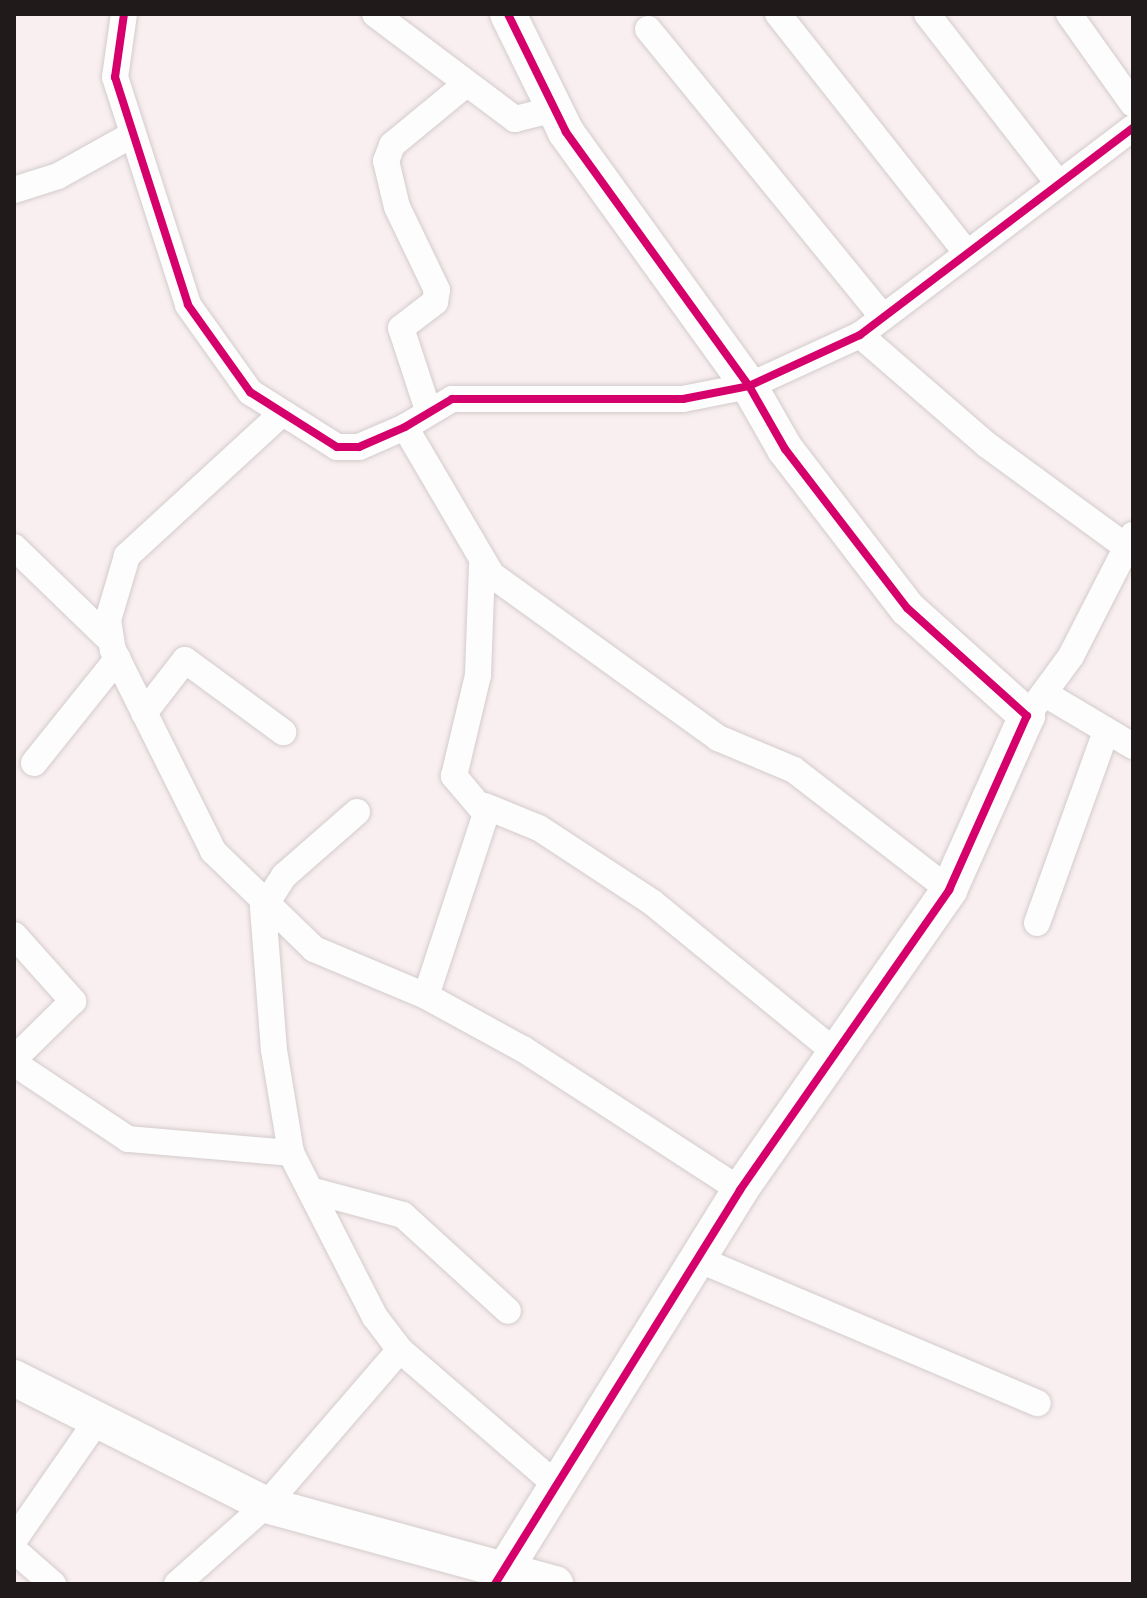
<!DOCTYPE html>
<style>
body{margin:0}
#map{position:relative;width:1147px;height:1598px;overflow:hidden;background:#f9eff0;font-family:"Times New Roman",serif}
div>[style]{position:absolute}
.roads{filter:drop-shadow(0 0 2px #d3cbcc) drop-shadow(0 0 2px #d3cbcc)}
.street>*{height:26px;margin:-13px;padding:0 13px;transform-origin:13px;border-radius:13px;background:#fefdfd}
.secondary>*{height:36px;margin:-18px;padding:0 18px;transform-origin:18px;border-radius:18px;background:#fefdfd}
.cycleway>*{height:8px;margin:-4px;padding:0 4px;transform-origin:4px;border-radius:4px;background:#d6006c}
span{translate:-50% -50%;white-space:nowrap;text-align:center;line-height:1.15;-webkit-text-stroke:6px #fdfdfd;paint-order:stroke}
.frame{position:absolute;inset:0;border:16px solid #201a1a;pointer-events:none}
</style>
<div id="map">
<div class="roads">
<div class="street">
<div style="left:124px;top:14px;width:64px;rotate:98.1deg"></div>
<div style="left:115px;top:77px;width:239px;rotate:72.2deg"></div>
<div style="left:188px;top:305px;width:107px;rotate:54.5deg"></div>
<div style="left:250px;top:392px;width:103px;rotate:32.3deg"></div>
<div style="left:337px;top:447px;width:22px"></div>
<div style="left:359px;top:447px;width:50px;rotate:-23.5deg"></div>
<div style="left:405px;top:427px;width:55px;rotate:-30.8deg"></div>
<div style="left:452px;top:399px;width:231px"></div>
<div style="left:683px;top:399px;width:67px;rotate:-11.1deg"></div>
<div style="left:749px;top:386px;width:122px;rotate:-24.7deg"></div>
<div style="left:860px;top:335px;width:343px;rotate:-37.2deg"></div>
<div style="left:375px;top:14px;width:175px;rotate:36.9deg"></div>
<div style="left:515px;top:119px;width:41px;rotate:-14deg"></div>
<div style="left:778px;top:14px;width:305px;rotate:51.7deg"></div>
<div style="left:927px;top:14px;width:214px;rotate:52.2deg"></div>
<div style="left:1069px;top:14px;width:110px;rotate:54.6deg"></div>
<div style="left:648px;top:29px;width:372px;rotate:50.8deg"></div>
<div style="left:14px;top:190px;width:46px;rotate:-17.7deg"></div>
<div style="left:58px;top:176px;width:80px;rotate:-29.1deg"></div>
<div style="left:860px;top:335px;width:168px;rotate:40.9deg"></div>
<div style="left:987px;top:445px;width:181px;rotate:36.2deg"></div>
<div style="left:428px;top:410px;width:86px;rotate:-108.2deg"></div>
<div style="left:401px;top:328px;width:43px;rotate:-37.4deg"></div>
<div style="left:435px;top:302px;width:12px;rotate:-81deg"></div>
<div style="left:437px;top:290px;width:92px;rotate:-115.7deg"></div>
<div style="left:397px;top:207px;width:47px;rotate:-103.4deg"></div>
<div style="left:386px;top:161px;width:17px;rotate:-69deg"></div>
<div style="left:392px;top:145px;width:96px;rotate:-39.5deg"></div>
<div style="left:279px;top:416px;width:207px;rotate:137.4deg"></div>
<div style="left:127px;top:556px;width:67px;rotate:106.5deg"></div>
<div style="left:108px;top:620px;width:30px;rotate:81deg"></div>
<div style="left:113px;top:650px;width:225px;rotate:63.5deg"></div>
<div style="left:213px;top:851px;width:141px;rotate:44.1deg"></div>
<div style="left:314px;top:949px;width:121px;rotate:22.8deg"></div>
<div style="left:426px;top:996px;width:111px;rotate:28.7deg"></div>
<div style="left:523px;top:1049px;width:259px;rotate:33deg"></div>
<div style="left:405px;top:427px;width:172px;rotate:59.6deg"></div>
<div style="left:492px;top:575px;width:279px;rotate:35.8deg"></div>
<div style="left:718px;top:738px;width:82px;rotate:22.8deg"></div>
<div style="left:794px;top:770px;width:196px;rotate:37.7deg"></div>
<div style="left:14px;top:547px;width:129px;rotate:44.1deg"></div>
<div style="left:1047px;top:695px;width:100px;rotate:30.7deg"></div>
<div style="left:144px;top:713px;width:67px;rotate:-52.3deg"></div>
<div style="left:185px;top:660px;width:122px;rotate:36.3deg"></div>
<div style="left:1027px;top:716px;width:74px;rotate:-53.7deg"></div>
<div style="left:1071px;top:656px;width:136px;rotate:-62.9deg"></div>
<div style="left:34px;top:763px;width:134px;rotate:-51.3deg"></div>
<div style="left:485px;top:806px;width:58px;rotate:22.2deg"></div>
<div style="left:539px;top:828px;width:136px;rotate:33.3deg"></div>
<div style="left:653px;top:903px;width:235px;rotate:39.3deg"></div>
<div style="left:357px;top:812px;width:97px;rotate:138.8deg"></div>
<div style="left:284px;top:876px;width:38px;rotate:123deg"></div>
<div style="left:263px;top:908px;width:142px;rotate:85.6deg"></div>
<div style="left:274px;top:1050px;width:104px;rotate:80.6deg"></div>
<div style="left:291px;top:1153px;width:184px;rotate:62.9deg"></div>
<div style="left:375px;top:1317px;width:41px;rotate:52.9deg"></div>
<div style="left:400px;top:1350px;width:211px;rotate:40.8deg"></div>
<div style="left:1037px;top:923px;width:204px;rotate:-70.2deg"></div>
<div style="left:14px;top:935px;width:89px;rotate:48.2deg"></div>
<div style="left:73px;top:1001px;width:83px;rotate:135.5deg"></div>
<div style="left:426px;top:996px;width:192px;rotate:-71.8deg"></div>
<div style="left:486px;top:814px;width:50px;rotate:-130.1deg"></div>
<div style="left:454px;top:776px;width:104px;rotate:-76.6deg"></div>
<div style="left:478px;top:675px;width:110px;rotate:-87.9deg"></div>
<div style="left:14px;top:1063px;width:137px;rotate:33.7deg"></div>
<div style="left:128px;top:1139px;width:164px;rotate:4.9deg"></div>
<div style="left:310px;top:1190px;width:96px;rotate:15deg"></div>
<div style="left:403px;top:1215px;width:142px;rotate:42.4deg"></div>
<div style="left:698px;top:1259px;width:369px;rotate:23deg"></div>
<div style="left:14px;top:1540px;width:144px;rotate:-55.2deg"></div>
<div style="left:14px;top:1550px;width:52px;rotate:41.1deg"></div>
<div style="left:177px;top:1584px;width:119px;rotate:-41.6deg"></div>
<div style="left:266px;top:1505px;width:205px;rotate:-49.2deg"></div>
</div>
<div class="secondary">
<div style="left:14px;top:1378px;width:282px;rotate:26.7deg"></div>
<div style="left:266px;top:1505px;width:300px;rotate:15.3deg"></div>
<div style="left:504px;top:1571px;width:448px;rotate:-58.2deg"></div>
<div style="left:740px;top:1190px;width:366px;rotate:-55.1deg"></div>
<div style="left:949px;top:890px;width:191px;rotate:-65.9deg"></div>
<div style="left:1027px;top:716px;width:161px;rotate:-138deg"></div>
<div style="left:907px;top:608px;width:200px;rotate:-127.5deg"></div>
<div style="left:785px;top:449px;width:73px;rotate:-119.7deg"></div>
<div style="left:749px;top:386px;width:313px;rotate:-125.8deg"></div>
<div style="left:566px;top:132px;width:131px;rotate:-116.2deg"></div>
</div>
</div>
<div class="cycleway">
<div style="left:124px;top:14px;width:64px;rotate:98.1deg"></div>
<div style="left:115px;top:77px;width:239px;rotate:72.2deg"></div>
<div style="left:188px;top:305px;width:107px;rotate:54.5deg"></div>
<div style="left:250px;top:392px;width:103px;rotate:32.3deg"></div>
<div style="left:337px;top:447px;width:22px"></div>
<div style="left:359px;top:447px;width:50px;rotate:-23.5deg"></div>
<div style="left:405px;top:427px;width:55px;rotate:-30.8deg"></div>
<div style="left:452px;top:399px;width:231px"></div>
<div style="left:683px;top:399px;width:67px;rotate:-11.1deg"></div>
<div style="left:749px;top:386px;width:122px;rotate:-24.7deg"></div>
<div style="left:860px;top:335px;width:343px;rotate:-37.2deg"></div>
<div style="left:495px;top:1584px;width:464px;rotate:-58.1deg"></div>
<div style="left:740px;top:1190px;width:366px;rotate:-55.1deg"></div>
<div style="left:949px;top:890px;width:191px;rotate:-65.9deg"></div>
<div style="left:1027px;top:716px;width:161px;rotate:-138deg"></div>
<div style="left:907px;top:608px;width:200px;rotate:-127.5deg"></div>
<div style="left:785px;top:449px;width:73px;rotate:-119.7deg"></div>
<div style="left:749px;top:386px;width:313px;rotate:-125.8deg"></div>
<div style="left:566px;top:132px;width:131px;rotate:-116.2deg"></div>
</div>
<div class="frame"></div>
</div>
